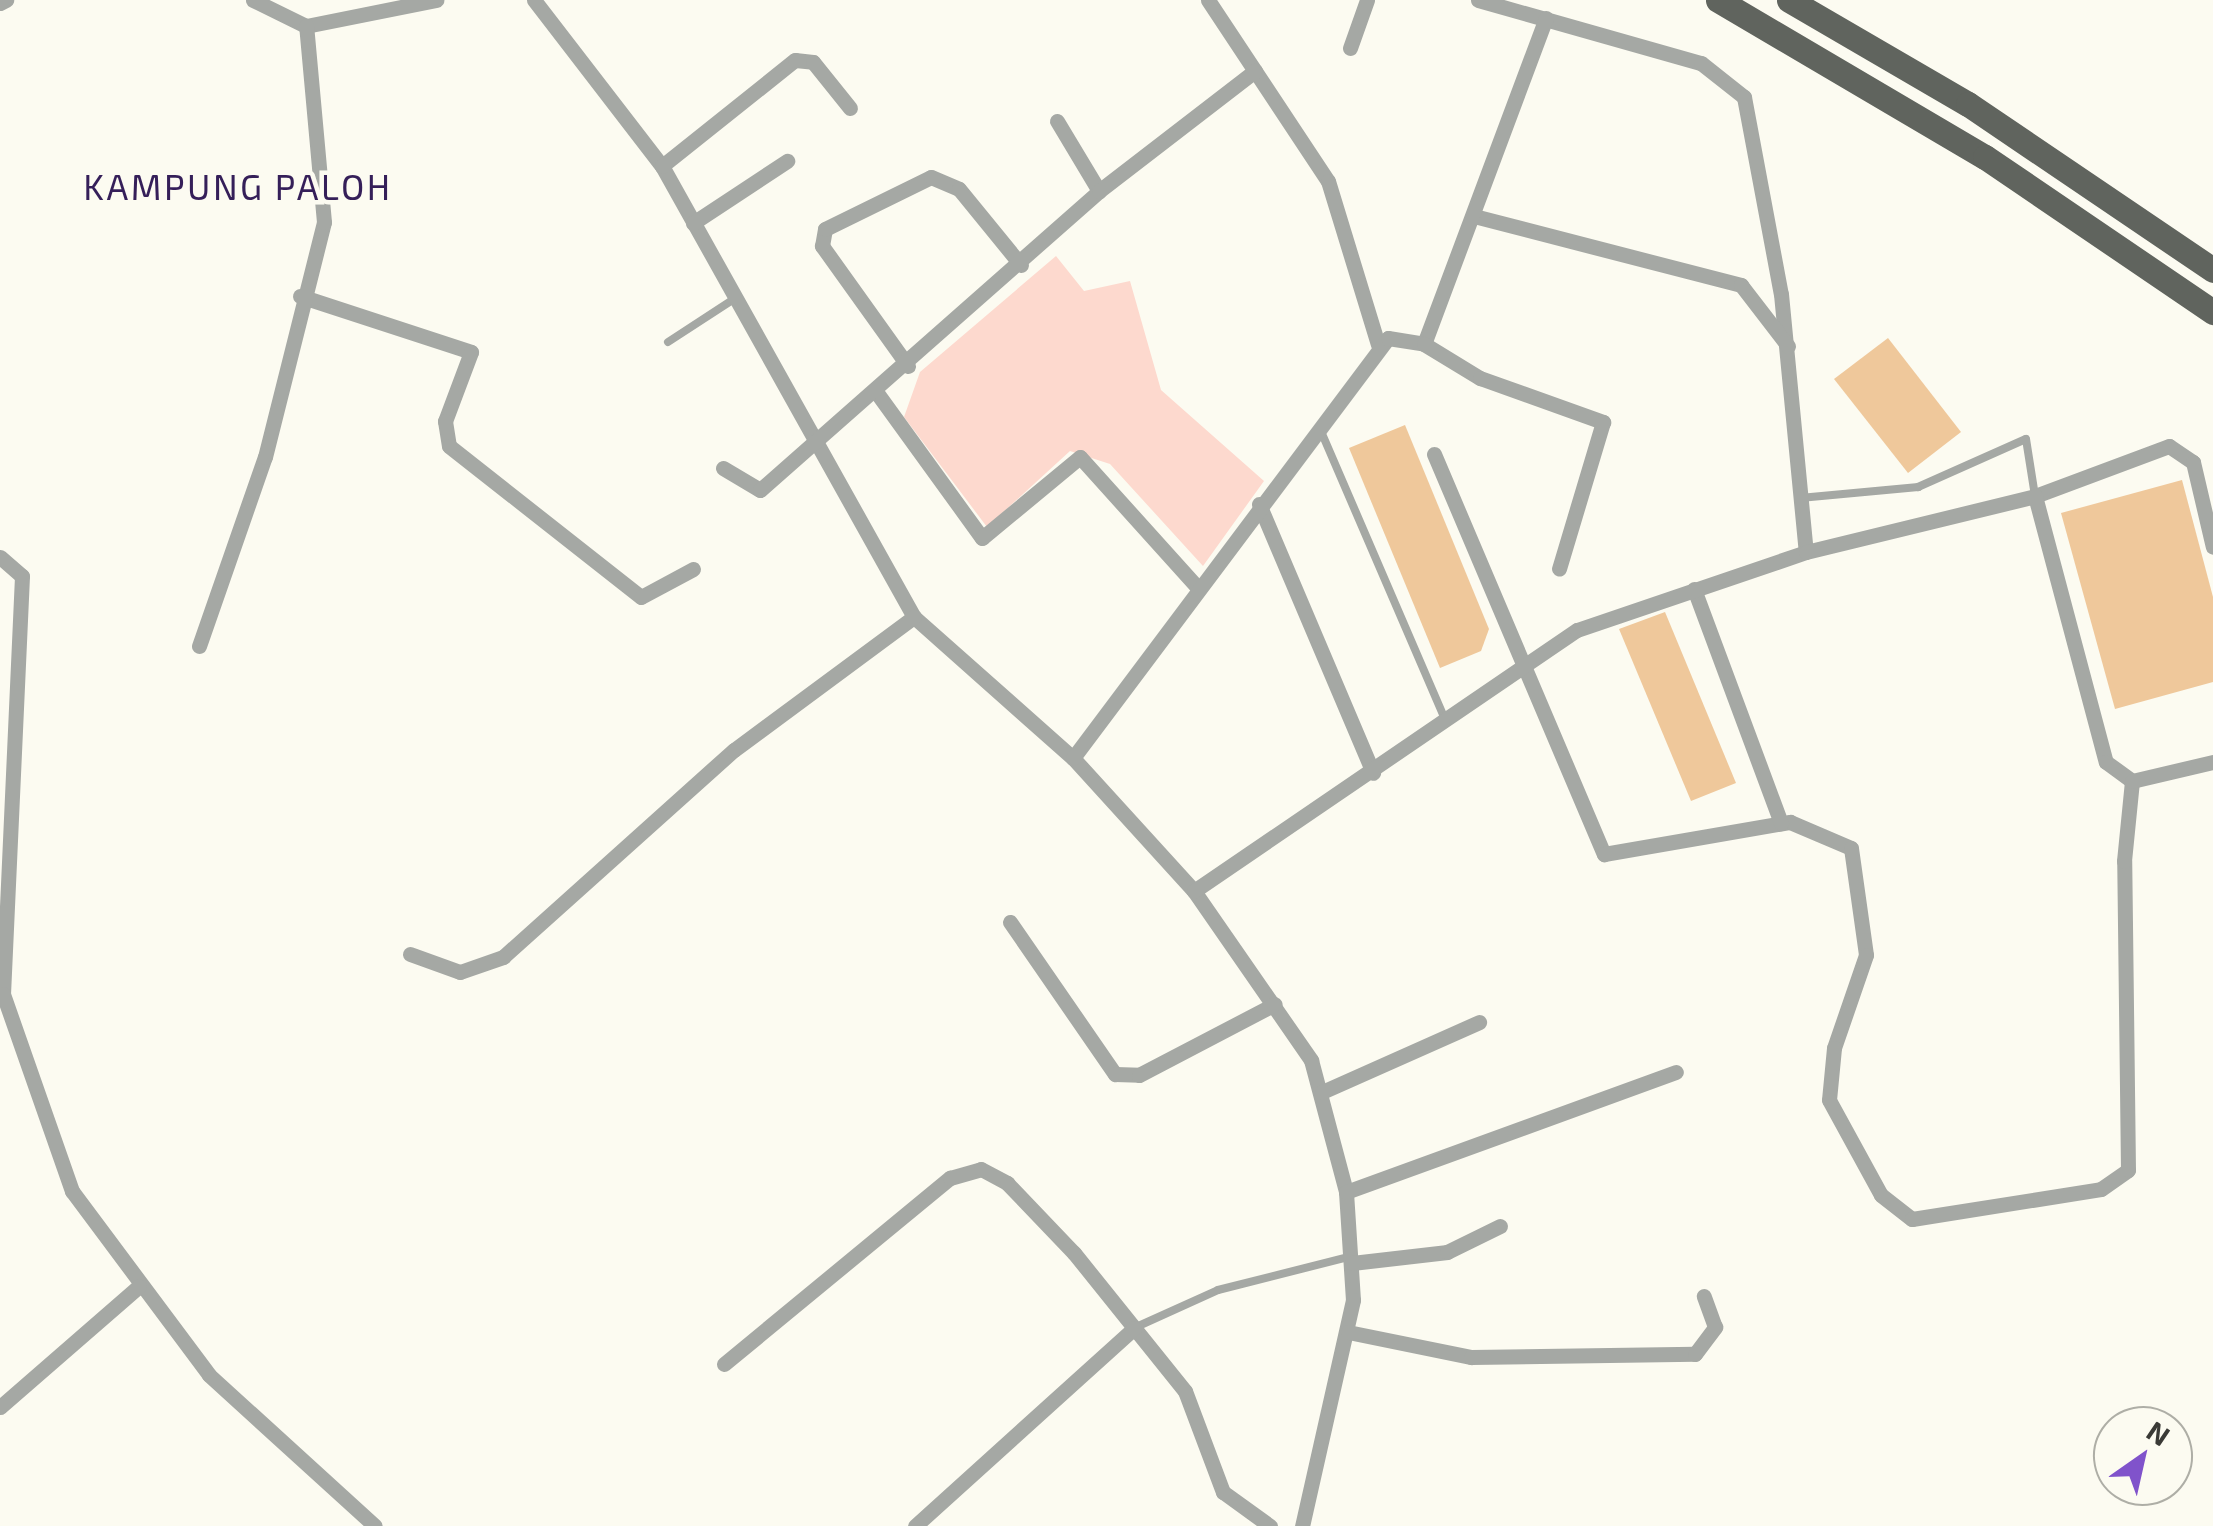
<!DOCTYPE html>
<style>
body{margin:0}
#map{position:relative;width:2213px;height:1526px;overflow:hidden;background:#fcfbf1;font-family:"Exo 2",sans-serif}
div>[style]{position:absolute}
.green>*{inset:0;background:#fdd9ce}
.building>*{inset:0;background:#efc89b}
.service>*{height:8px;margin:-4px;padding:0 4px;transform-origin:4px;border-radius:4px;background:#a5a8a4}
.minor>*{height:15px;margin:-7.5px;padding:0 7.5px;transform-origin:7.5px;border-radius:7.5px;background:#a5a8a4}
.primary>*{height:25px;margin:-12.5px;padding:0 12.5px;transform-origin:12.5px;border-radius:12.5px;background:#60645e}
span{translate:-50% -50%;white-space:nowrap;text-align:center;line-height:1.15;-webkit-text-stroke:9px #fcfbf1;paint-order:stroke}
.quarter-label{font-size:35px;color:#351f59;letter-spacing:2.5px}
.north{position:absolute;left:2093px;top:1406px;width:100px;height:100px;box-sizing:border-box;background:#fcfbf1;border:2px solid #aeaea6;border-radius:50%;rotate:34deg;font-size:28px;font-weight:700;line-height:40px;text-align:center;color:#3a3a36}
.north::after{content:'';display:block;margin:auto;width:35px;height:45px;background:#8053cb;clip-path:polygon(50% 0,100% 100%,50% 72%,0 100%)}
</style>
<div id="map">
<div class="green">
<div style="clip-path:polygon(1056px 256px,1084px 291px,1130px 281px,1161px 390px,1264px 481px,1203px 566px,1110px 464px,1070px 451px,987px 527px,904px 417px,920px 372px)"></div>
</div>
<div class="building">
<div style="clip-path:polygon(1888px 338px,1961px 432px,1908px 473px,1834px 379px)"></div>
<div style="clip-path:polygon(1405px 425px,1489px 629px,1481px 651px,1440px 668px,1349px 448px)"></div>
<div style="clip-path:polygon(2182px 480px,2213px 597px,2213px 682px,2115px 709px,2061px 513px)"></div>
<div style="clip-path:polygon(1665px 612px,1736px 783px,1691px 801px,1619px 629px)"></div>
</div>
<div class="service">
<div style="left:668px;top:342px;width:79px;rotate:-33.1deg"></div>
<div style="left:1320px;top:429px;width:316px;rotate:66.7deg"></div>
<div style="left:1800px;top:498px;width:119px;rotate:-5.3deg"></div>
<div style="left:1918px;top:487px;width:118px;rotate:-24deg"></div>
<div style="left:2026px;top:439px;width:58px;rotate:81deg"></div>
<div style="left:1134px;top:1328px;width:92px;rotate:-24.3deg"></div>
<div style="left:1218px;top:1290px;width:138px;rotate:-14.2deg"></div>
</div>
<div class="minor">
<div style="left:253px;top:0;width:59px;rotate:26.1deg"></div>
<div style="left:306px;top:26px;width:133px;rotate:-11.3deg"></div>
<div style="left:534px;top:0;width:210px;rotate:52.4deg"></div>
<div style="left:662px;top:166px;width:517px;rotate:60.81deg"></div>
<div style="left:914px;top:617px;width:213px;rotate:41.6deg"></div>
<div style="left:1073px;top:758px;width:180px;rotate:47.7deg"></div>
<div style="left:1194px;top:891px;width:206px;rotate:55.3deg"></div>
<div style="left:1311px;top:1060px;width:137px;rotate:75.1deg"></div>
<div style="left:1346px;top:1192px;width:108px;rotate:86.3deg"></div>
<div style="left:1353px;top:1300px;width:232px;rotate:102.7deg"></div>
<div style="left:1208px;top:0;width:217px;rotate:56.5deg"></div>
<div style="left:1328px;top:181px;width:171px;rotate:73deg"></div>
<div style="left:1478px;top:0;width:232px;rotate:15.8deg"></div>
<div style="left:1701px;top:63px;width:55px;rotate:38.3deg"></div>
<div style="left:1744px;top:97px;width:200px;rotate:79.4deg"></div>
<div style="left:1781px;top:294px;width:259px;rotate:84.5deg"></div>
<div style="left:0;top:3px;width:7px;rotate:-27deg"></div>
<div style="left:1350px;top:48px;width:51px;rotate:-70.5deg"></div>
<div style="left:1057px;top:121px;width:82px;rotate:59deg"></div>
<div style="left:662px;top:166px;width:170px;rotate:-38.6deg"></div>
<div style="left:795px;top:60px;width:18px;rotate:6deg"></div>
<div style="left:813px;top:62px;width:59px;rotate:51.2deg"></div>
<div style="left:1474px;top:216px;width:276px;rotate:14.5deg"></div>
<div style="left:1741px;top:285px;width:77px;rotate:52.4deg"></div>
<div style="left:693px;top:223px;width:113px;rotate:-33.4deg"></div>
<div style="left:300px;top:296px;width:180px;rotate:18.1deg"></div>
<div style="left:471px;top:352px;width:74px;rotate:110.6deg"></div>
<div style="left:445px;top:421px;width:25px;rotate:81deg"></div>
<div style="left:449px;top:446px;width:244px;rotate:38.2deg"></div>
<div style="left:641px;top:597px;width:59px;rotate:-28.3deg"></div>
<div style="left:1424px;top:344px;width:348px;rotate:-69.5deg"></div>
<div style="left:908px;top:366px;width:148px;rotate:-125.6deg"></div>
<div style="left:822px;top:246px;width:17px;rotate:-80deg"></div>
<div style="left:825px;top:229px;width:118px;rotate:-26.1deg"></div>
<div style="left:931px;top:177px;width:30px;rotate:23deg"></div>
<div style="left:959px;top:189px;width:98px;rotate:50.8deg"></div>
<div style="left:877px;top:393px;width:179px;rotate:54.1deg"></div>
<div style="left:982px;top:538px;width:127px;rotate:-39.6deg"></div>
<div style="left:1080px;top:457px;width:176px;rotate:48deg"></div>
<div style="left:1434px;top:454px;width:435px;rotate:67deg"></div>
<div style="left:1604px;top:854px;width:189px;rotate:-9.8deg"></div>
<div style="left:1790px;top:822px;width:66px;rotate:23.1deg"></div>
<div style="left:1851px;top:848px;width:108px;rotate:82deg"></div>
<div style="left:1866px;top:955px;width:98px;rotate:109deg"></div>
<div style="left:1834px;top:1048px;width:52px;rotate:95.5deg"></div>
<div style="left:1829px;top:1100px;width:108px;rotate:61.3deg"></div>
<div style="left:1881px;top:1195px;width:39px;rotate:38deg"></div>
<div style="left:1912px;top:1219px;width:191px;rotate:-9deg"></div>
<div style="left:2101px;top:1189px;width:33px;rotate:-35deg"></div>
<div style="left:2128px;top:1170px;width:309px;rotate:-90.7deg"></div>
<div style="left:2124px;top:861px;width:80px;rotate:-84.3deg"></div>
<div style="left:723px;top:468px;width:43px;rotate:30.7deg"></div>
<div style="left:760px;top:490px;width:452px;rotate:-41.4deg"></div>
<div style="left:1099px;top:191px;width:197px;rotate:-37.6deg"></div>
<div style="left:2035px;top:496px;width:143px;rotate:-20.5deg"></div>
<div style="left:2169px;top:446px;width:29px;rotate:34deg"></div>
<div style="left:2193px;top:462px;width:87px;rotate:76.8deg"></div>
<div style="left:1259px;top:504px;width:292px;rotate:67deg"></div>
<div style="left:0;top:557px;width:29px;rotate:41deg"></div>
<div style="left:22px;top:576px;width:418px;rotate:92.6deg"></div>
<div style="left:3px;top:994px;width:209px;rotate:70.7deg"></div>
<div style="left:72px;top:1191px;width:229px;rotate:53.3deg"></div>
<div style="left:209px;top:1375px;width:224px;rotate:42.3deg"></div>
<div style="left:1694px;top:589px;width:250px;rotate:69.6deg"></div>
<div style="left:199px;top:646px;width:200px;rotate:-70.8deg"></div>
<div style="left:265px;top:457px;width:242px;rotate:-75.9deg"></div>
<div style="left:324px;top:222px;width:197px;rotate:-95.2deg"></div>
<div style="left:1073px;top:758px;width:525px;rotate:-53.13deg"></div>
<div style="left:1388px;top:338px;width:36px;rotate:9deg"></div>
<div style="left:1424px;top:344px;width:66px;rotate:31.3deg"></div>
<div style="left:1480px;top:378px;width:131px;rotate:19.7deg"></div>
<div style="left:1603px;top:422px;width:153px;rotate:106.7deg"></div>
<div style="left:1194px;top:891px;width:463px;rotate:-34.3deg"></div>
<div style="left:1577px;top:630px;width:242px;rotate:-18.8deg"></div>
<div style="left:1806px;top:552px;width:236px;rotate:-13.7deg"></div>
<div style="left:2035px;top:496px;width:275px;rotate:75.1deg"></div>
<div style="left:2106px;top:762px;width:32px;rotate:36deg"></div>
<div style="left:2132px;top:781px;width:83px;rotate:-13.2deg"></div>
<div style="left:1010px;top:922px;width:185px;rotate:55.4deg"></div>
<div style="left:1115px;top:1074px;width:24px;rotate:2deg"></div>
<div style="left:1139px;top:1075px;width:153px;rotate:-27.6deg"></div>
<div style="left:410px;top:954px;width:53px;rotate:19.8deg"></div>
<div style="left:460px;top:972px;width:46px;rotate:-19.2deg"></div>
<div style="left:503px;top:957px;width:310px;rotate:-41.9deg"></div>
<div style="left:734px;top:750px;width:224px;rotate:-36.5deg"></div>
<div style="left:1322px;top:1092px;width:172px;rotate:-24deg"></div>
<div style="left:1346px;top:1192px;width:351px;rotate:-20deg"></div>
<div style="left:1352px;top:1263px;width:96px;rotate:-6.6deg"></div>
<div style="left:1447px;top:1252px;width:59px;rotate:-26.1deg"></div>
<div style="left:1348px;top:1332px;width:126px;rotate:11.5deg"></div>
<div style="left:1471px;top:1357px;width:224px;rotate:-0.8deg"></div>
<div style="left:1695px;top:1354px;width:34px;rotate:-53deg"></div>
<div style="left:1715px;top:1327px;width:33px;rotate:-110deg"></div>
<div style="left:724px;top:1364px;width:293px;rotate:-39.5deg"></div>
<div style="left:950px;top:1178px;width:32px;rotate:-16deg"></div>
<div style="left:981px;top:1169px;width:30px;rotate:28deg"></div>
<div style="left:1007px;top:1183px;width:97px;rotate:46.3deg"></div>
<div style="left:1074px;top:1253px;width:177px;rotate:51.2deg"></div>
<div style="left:1185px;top:1391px;width:108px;rotate:69.4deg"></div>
<div style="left:1223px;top:1492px;width:58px;rotate:35.9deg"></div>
<div style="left:0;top:1407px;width:184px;rotate:-41deg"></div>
<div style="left:915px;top:1526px;width:295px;rotate:-42.1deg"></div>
</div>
<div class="primary">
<div style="left:1718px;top:0;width:310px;rotate:30.5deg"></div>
<div style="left:1985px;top:157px;width:276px;rotate:34.2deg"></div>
<div style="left:1789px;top:0;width:207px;rotate:30.2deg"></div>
<div style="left:1968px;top:104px;width:296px;rotate:34.1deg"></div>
</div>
<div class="quarter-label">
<span style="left:238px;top:186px">KAMPUNG PALOH</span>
</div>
<div class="north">N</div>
</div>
